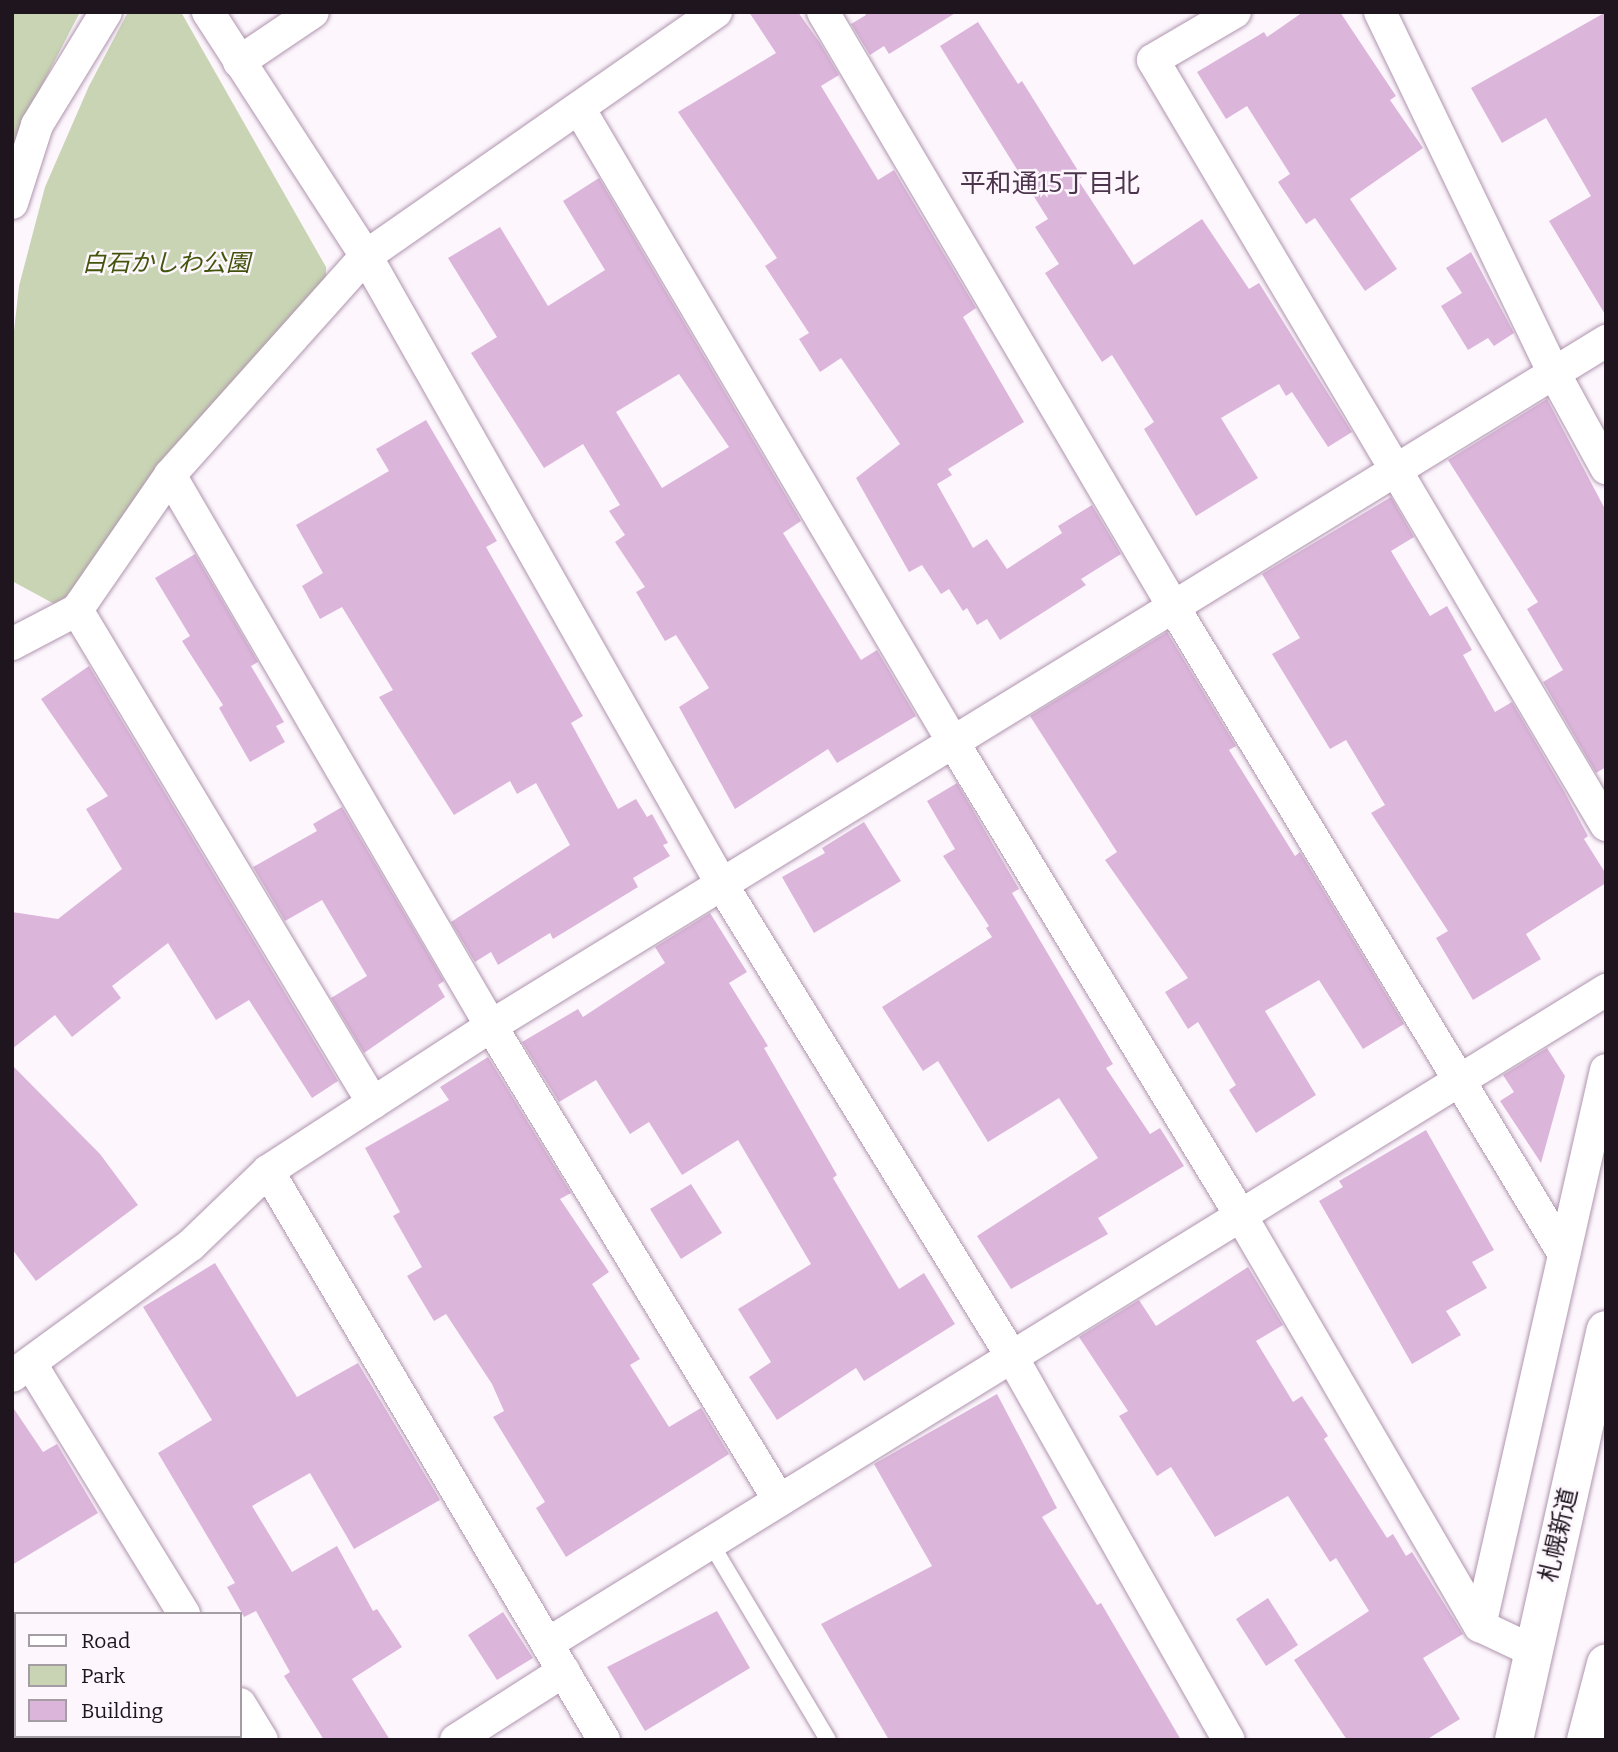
<!DOCTYPE html>
<meta charset="utf-8">
<style>
body{margin:0}
#map{position:relative;width:1618px;height:1752px;overflow:hidden;background:#fdf7fd;font-family:Bitter,"Noto Sans JP",serif}
div>[style]{position:absolute}
.green>*{inset:0;background:#c8d4b3}
.building>*{inset:0;background:#dcb5db}
.roads{filter:drop-shadow(0 0 2px #b095af) drop-shadow(0 0 2px #b095af)}
.service>*{height:16px;margin:-8px;padding:0 8px;transform-origin:8px;border-radius:8px;background:#fff}
.minor>*{height:32px;margin:-16px;padding:0 16px;transform-origin:16px;border-radius:16px;background:#fff}
.trunk>*{height:38px;margin:-19px;padding:0 19px;transform-origin:19px;border-radius:19px;background:#fff}
.motorway>*{height:38px;margin:-19px;padding:0 19px;transform-origin:19px;border-radius:19px;background:#fff}
span{translate:-50% -50%;white-space:nowrap;text-align:center;line-height:1.15;-webkit-text-stroke:5px #fdf7fd;paint-order:stroke}
.park-label{font-size:24px;color:#42540b;font-style:italic}
.street-label{font-size:24px;color:#1f151f}
.neighbourhood-label{font-size:26px;color:#4c354c}
.frame{position:absolute;inset:0;border:14px solid #1f151f;pointer-events:none}
.legend{position:absolute;left:14px;top:1612px;width:228px;height:126px;box-sizing:border-box;background:#fdf7fd;border:2px solid #a49da4;margin:0;padding:9px 12px;list-style:none;font-size:21px;color:#1f151f}
.legend li{display:flex;align-items:center;gap:14px;height:35px}
.legend b{width:35px;border:2px solid #a49da4}
</style>
<div id="map">
<div class="green">
<div style="clip-path:polygon(12px 12px,80px 12px,23px 122px,12px 160px)"></div>
<div style="clip-path:polygon(128px 12px,181px 12px,326px 267px,326px 285px,58px 606px,12px 581px,12px 349px,19px 286px,45px 187px,89px 86px)"></div>
</div>
<div class="building">
<div style="clip-path:polygon(749px 12px,798px 12px,820px 43px,839px 75px,821px 86px,878px 180px,894px 170px,976px 308px,963px 317px,1024px 422px,948px 469px,952px 475px,937px 484px,973px 548px,987px 539px,1007px 569px,1062px 533px,1058px 526px,1092px 505px,1121px 554px,1081px 579px,1086px 585px,1000px 640px,987px 619px,977px 625px,967px 608px,963px 611px,949px 589px,941px 594px,922px 565px,909px 572px,856px 478px,900px 444px,841px 358px,820px 372px,799px 339px,809px 333px,765px 266px,777px 258px,678px 112px,776px 53px)"></div>
<div style="clip-path:polygon(864px 12px,957px 12px,889px 54px,884px 46px,870px 55px,851px 24px,866px 15px)"></div>
<div style="clip-path:polygon(1303px 12px,1340px 12px,1396px 96px,1390px 100px,1423px 148px,1350px 199px,1397px 269px,1365px 291px,1315px 218px,1306px 224px,1278px 182px,1290px 174px,1247px 106px,1226px 119px,1197px 72px,1264px 32px,1267px 37px)"></div>
<div style="clip-path:polygon(1606px 12px,1606px 316px,1549px 221px,1591px 196px,1546px 118px,1502px 143px,1471px 88px)"></div>
<div style="clip-path:polygon(978px 22px,1018px 84px,1022px 81px,1082px 177px,1078px 180px,1134px 265px,1202px 219px,1249px 289px,1259px 283px,1352px 432px,1328px 447px,1292px 392px,1286px 396px,1279px 384px,1221px 418px,1258px 478px,1196px 516px,1144px 429px,1154px 422px,1112px 355px,1102px 362px,1045px 273px,1059px 264px,1035px 227px,1048px 219px,940px 46px)"></div>
<div style="clip-path:polygon(evenodd,599px 178px,801px 521px,783px 533px,861px 660px,877px 650px,916px 716px,837px 763px,828px 749px,735px 809px,679px 707px,709px 688px,676px 635px,665px 641px,636px 592px,645px 587px,615px 542px,625px 535px,609px 511px,620px 505px,583px 444px,544px 468px,471px 353px,497px 337px,448px 258px,500px 227px,548px 306px,605px 270px,563px 201px,599px 178px,679px 374px,729px 447px,662px 488px,616px 412px,679px 374px)"></div>
<div style="clip-path:polygon(1471px 252px,1514px 333px,1494px 346px,1488px 338px,1468px 350px,1441px 306px,1462px 293px,1446px 268px)"></div>
<div style="clip-path:polygon(1547px 399px,1606px 511px,1606px 767px,1596px 773px,1543px 682px,1563px 670px,1527px 609px,1538px 602px,1448px 460px)"></div>
<div style="clip-path:polygon(426px 420px,497px 541px,486px 547px,583px 716px,571px 723px,618px 809px,636px 799px,647px 817px,652px 814px,668px 843px,663px 845px,670px 856px,633px 878px,638px 887px,553px 939px,550px 933px,498px 965px,491px 952px,475px 962px,451px 922px,570px 845px,536px 783px,517px 794px,510px 781px,454px 815px,379px 697px,393px 690px,342px 607px,320px 619px,302px 586px,323px 573px,296px 525px,389px 471px,376px 449px)"></div>
<div style="clip-path:polygon(1391px 497px,1414px 537px,1391px 551px,1430px 616px,1447px 606px,1472px 650px,1463px 655px,1495px 712px,1512px 702px,1564px 791px,1588px 836px,1584px 839px,1606px 874px,1606px 883px,1526px 934px,1541px 959px,1473px 1000px,1436px 938px,1448px 931px,1371px 813px,1385px 805px,1346px 740px,1330px 749px,1272px 654px,1300px 638px,1262px 574px)"></div>
<div style="clip-path:polygon(195px 554px,258px 662px,251px 666px,284px 722px,276px 726px,285px 742px,250px 762px,219px 708px,223px 705px,182px 641px,190px 636px,155px 578px)"></div>
<div style="clip-path:polygon(1167px 632px,1236px 746px,1229px 750px,1295px 856px,1300px 852px,1404px 1024px,1363px 1049px,1319px 980px,1265px 1011px,1316px 1095px,1256px 1133px,1229px 1090px,1236px 1085px,1198px 1022px,1188px 1029px,1165px 992px,1188px 978px,1105px 860px,1117px 852px,1030px 716px)"></div>
<div style="clip-path:polygon(89px 666px,338px 1081px,312px 1098px,249px 1000px,216px 1020px,168px 943px,112px 986px,121px 998px,72px 1037px,55px 1015px,12px 1049px,12px 912px,58px 919px,122px 869px,86px 809px,108px 796px,41px 699px)"></div>
<div style="clip-path:polygon(957px 783px,1019px 889px,1012px 893px,1113px 1064px,1106px 1068px,1150px 1134px,1160px 1128px,1184px 1166px,1098px 1218px,1108px 1234px,1011px 1289px,977px 1236px,1098px 1158px,1059px 1098px,988px 1142px,938px 1061px,923px 1071px,882px 1007px,992px 937px,986px 928px,989px 926px,943px 856px,955px 849px,927px 801px)"></div>
<div style="clip-path:polygon(342px 807px,444px 981px,438px 985px,445px 997px,364px 1053px,331px 998px,367px 976px,322px 900px,285px 921px,253px 867px,317px 831px,313px 824px)"></div>
<div style="clip-path:polygon(864px 822px,901px 881px,814px 933px,782px 877px,825px 853px,822px 848px)"></div>
<div style="clip-path:polygon(710px 913px,747px 972px,729px 983px,768px 1046px,764px 1048px,837px 1175px,833px 1178px,899px 1289px,924px 1273px,955px 1324px,864px 1381px,856px 1368px,777px 1420px,749px 1377px,771px 1362px,738px 1309px,811px 1264px,738px 1140px,682px 1175px,649px 1122px,630px 1134px,596px 1080px,559px 1102px,522px 1042px,578px 1009px,583px 1017px,665px 963px,655px 947px)"></div>
<div style="clip-path:polygon(1547px 1048px,1565px 1076px,1541px 1163px,1500px 1101px,1514px 1092px,1503px 1075px)"></div>
<div style="clip-path:polygon(488px 1057px,571px 1193px,560px 1199px,609px 1272px,592px 1284px,640px 1359px,630px 1365px,669px 1427px,701px 1408px,729px 1454px,566px 1557px,536px 1508px,545px 1502px,493px 1417px,504px 1411px,492px 1384px,446px 1314px,434px 1321px,407px 1276px,422px 1267px,393px 1216px,400px 1212px,365px 1148px,449px 1100px,440px 1087px)"></div>
<div style="clip-path:polygon(12px 1065px,100px 1154px,138px 1205px,36px 1281px,12px 1249px)"></div>
<div style="clip-path:polygon(1426px 1130px,1494px 1250px,1472px 1262px,1487px 1288px,1446px 1311px,1461px 1335px,1412px 1364px,1319px 1201px,1343px 1187px,1339px 1181px)"></div>
<div style="clip-path:polygon(691px 1184px,722px 1233px,681px 1259px,650px 1209px)"></div>
<div style="clip-path:polygon(215px 1263px,297px 1397px,358px 1363px,440px 1500px,354px 1549px,310px 1473px,252px 1506px,292px 1572px,337px 1546px,373px 1611px,377px 1609px,402px 1647px,352px 1679px,390px 1740px,324px 1740px,284px 1676px,290px 1672px,256px 1611px,244px 1617px,227px 1587px,235px 1583px,158px 1453px,212px 1420px,143px 1307px)"></div>
<div style="clip-path:polygon(1248px 1267px,1283px 1325px,1256px 1341px,1293px 1402px,1302px 1396px,1328px 1436px,1324px 1439px,1387px 1538px,1393px 1534px,1406px 1556px,1412px 1552px,1463px 1634px,1423px 1658px,1460px 1719px,1426px 1740px,1347px 1740px,1294px 1660px,1369px 1611px,1336px 1558px,1330px 1562px,1288px 1496px,1215px 1537px,1171px 1467px,1157px 1476px,1119px 1416px,1128px 1411px,1079px 1337px,1139px 1300px,1156px 1326px)"></div>
<div style="clip-path:polygon(997px 1394px,1057px 1508px,1042px 1517px,1097px 1605px,1101px 1603px,1181px 1740px,889px 1740px,821px 1624px,932px 1566px,874px 1464px)"></div>
<div style="clip-path:polygon(12px 1406px,43px 1452px,57px 1444px,98px 1513px,12px 1565px)"></div>
<div style="clip-path:polygon(1268px 1598px,1298px 1645px,1266px 1666px,1236px 1619px)"></div>
<div style="clip-path:polygon(717px 1611px,750px 1668px,645px 1731px,607px 1667px)"></div>
<div style="clip-path:polygon(503px 1612px,533px 1658px,497px 1680px,468px 1635px)"></div>
</div>
<div class="roads">
<div class="service">
<div style="left:710px;top:1542px;width:230px;rotate:59.2deg"></div>
</div>
<div class="minor">
<div style="left:208px;top:12px;width:291px;rotate:57.1deg"></div>
<div style="left:366px;top:256px;width:721px;rotate:60.48deg"></div>
<div style="left:721px;top:883px;width:556px;rotate:58.45deg"></div>
<div style="left:1012px;top:1357px;width:440px;rotate:60.5deg"></div>
<div style="left:823px;top:12px;width:689px;rotate:59.49deg"></div>
<div style="left:1173px;top:606px;width:757px;rotate:58.89deg"></div>
<div style="left:1235px;top:12px;width:95px;rotate:149.7deg"></div>
<div style="left:1153px;top:60px;width:889px;rotate:59.37deg"></div>
<div style="left:1380px;top:12px;width:399px;rotate:64.3deg"></div>
<div style="left:1553px;top:371px;width:111px;rotate:61.3deg"></div>
<div style="left:239px;top:62px;width:89px;rotate:-34deg"></div>
<div style="left:580px;top:110px;width:734px;rotate:59.45deg"></div>
<div style="left:953px;top:742px;width:555px;rotate:58.72deg"></div>
<div style="left:1241px;top:1216px;width:475px;rotate:59.8deg"></div>
<div style="left:12px;top:203px;width:82px;rotate:-72.2deg"></div>
<div style="left:37px;top:125px;width:132px;rotate:-58.6deg"></div>
<div style="left:170px;top:475px;width:638px;rotate:59.78deg"></div>
<div style="left:491px;top:1026px;width:555px;rotate:58.72deg"></div>
<div style="left:77px;top:610px;width:575px;rotate:59.02deg"></div>
<div style="left:12px;top:644px;width:73px;rotate:-27.6deg"></div>
<div style="left:77px;top:610px;width:164px;rotate:-55.4deg"></div>
<div style="left:170px;top:475px;width:294px;rotate:-48.2deg"></div>
<div style="left:366px;top:256px;width:427px;rotate:-34.9deg"></div>
<div style="left:268px;top:1171px;width:661px;rotate:59.44deg"></div>
<div style="left:31px;top:1364px;width:293px;rotate:58.5deg"></div>
<div style="left:12px;top:1376px;width:222px;rotate:-36.2deg"></div>
<div style="left:191px;top:1245px;width:107px;rotate:-43.9deg"></div>
<div style="left:268px;top:1171px;width:266px;rotate:-33deg"></div>
<div style="left:491px;top:1026px;width:1309px;rotate:-31.56deg"></div>
<div style="left:547px;top:1644px;width:1245px;rotate:-31.7deg"></div>
<div style="left:1533px;top:1651px;width:59px;rotate:-154.7deg"></div>
<div style="left:1480px;top:1626px;width:570px;rotate:-77.23deg"></div>
<div style="left:240px;top:1704px;width:42px;rotate:58.6deg"></div>
<div style="left:456px;top:1740px;width:128px;rotate:-32.6deg"></div>
</div>
<div class="trunk">
<div style="left:1514px;top:1740px;width:420px;rotate:-77.4deg"></div>
</div>
<div class="motorway">
<div style="left:1586px;top:1740px;width:79px;rotate:-75.3deg"></div>
</div>
</div>
<div class="park-label">
<span style="left:166px;top:264px">白石かしわ公園</span>
</div>
<div class="street-label">
<span style="left:1559px;top:1535px;rotate:-77deg">札幌新道</span>
</div>
<div class="neighbourhood-label">
<span style="left:1050px;top:184px">平和通15丁目北</span>
</div>
<div class="frame"></div>
<ul class="legend">
<li><b style="height:9px;background:#fff"></b>Road</li>
<li><b style="height:19px;background:#c8d4b3"></b>Park</li>
<li><b style="height:19px;background:#dcb5db"></b>Building</li>
</ul>
</div>
